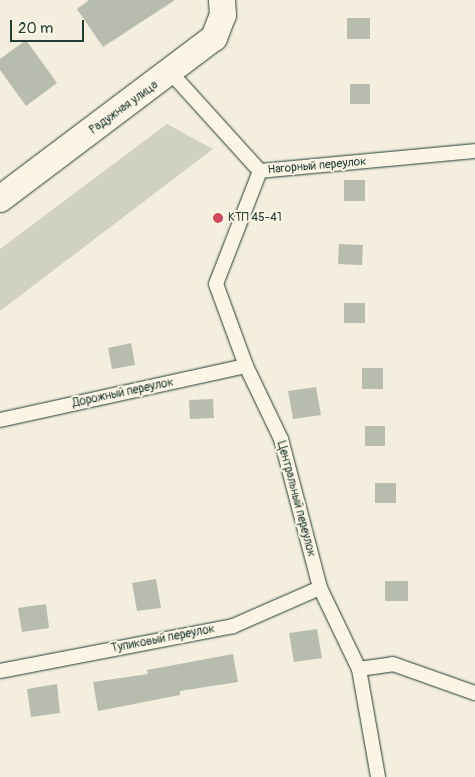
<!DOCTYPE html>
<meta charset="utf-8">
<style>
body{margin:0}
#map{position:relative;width:475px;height:777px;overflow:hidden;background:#f3eede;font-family:Pangolin,sans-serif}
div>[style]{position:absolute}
.green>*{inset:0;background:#d0d1c2}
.building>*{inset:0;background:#b8bcae}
.roads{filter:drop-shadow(0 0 1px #1f3d34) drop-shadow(0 0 1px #1f3d34)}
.service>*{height:14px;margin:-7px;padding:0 7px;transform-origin:7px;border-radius:7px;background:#fcf5e5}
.minor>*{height:26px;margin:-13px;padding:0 13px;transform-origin:13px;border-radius:13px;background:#fcf5e5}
.dots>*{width:14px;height:14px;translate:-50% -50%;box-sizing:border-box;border:2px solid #fcf5e5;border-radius:50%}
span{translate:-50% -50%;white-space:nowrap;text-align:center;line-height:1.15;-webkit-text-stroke:4px #fcf5e5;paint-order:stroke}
.street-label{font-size:12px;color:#1f3d34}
.poi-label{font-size:12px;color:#1f3d34}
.left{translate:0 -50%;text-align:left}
.scale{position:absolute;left:10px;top:20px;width:74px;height:22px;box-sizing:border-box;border:2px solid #1f3d34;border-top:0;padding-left:6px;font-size:15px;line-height:18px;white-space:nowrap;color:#1f3d34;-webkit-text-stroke:4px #fcf5e5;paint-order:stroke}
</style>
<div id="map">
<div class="green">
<div style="clip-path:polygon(167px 124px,213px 149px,0 311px,0 249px)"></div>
</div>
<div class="building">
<div style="clip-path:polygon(89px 0,175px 0,103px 47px,77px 9px)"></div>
<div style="clip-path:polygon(347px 18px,370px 18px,370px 39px,347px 39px)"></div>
<div style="clip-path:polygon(26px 40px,57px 83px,26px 106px,0 70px,0 59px)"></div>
<div style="clip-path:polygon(350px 84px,370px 84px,370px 104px,350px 104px)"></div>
<div style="clip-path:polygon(344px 180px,365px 180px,365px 201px,344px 201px)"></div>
<div style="clip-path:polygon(339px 244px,363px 245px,362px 265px,338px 264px)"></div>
<div style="clip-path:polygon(344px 303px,365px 303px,365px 323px,344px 323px)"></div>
<div style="clip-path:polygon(131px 343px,135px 365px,112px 369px,108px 348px)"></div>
<div style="clip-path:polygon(362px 368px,383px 368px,383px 389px,362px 389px)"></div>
<div style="clip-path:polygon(316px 387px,321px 415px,293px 419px,288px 391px)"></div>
<div style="clip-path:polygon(213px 399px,214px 418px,190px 419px,189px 400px)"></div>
<div style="clip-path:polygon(365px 426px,385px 426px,385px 446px,365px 446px)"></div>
<div style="clip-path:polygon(375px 483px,396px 483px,396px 503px,375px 503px)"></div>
<div style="clip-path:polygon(156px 579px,161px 608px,137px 611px,132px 583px)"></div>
<div style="clip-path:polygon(385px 581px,408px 581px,408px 601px,385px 601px)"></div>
<div style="clip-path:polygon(46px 604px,49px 628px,22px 632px,18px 608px)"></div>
<div style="clip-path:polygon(317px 629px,322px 658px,294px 662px,289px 633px)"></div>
<div style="clip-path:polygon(233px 654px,238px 682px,180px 691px,180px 695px,98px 711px,93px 682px,148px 674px,147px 670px)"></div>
<div style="clip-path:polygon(57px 684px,60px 713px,31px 717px,27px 689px)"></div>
</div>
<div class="roads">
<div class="service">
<div style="left:171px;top:73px;width:132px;rotate:47.8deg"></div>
<div style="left:260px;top:171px;width:216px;rotate:-5.3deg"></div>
<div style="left:260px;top:171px;width:121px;rotate:111.3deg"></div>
<div style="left:216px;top:284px;width:87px;rotate:69.9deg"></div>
<div style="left:246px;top:366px;width:81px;rotate:64.4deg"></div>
<div style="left:281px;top:439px;width:154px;rotate:75.3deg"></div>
<div style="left:320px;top:588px;width:90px;rotate:64.3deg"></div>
<div style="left:359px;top:669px;width:110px;rotate:80deg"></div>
<div style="left:0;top:420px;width:252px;rotate:-12.4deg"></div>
<div style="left:359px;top:669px;width:34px;rotate:-8deg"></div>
<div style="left:393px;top:664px;width:87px;rotate:19.5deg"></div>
<div style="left:0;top:671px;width:237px;rotate:-10.9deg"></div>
<div style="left:233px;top:626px;width:95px;rotate:-23.6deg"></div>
</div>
<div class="minor">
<div style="left:0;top:199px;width:268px;rotate:-37deg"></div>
<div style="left:214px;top:38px;width:25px;rotate:-69deg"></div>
<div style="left:223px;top:15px;width:15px;rotate:-94deg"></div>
</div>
</div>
<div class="dots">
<div style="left:218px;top:218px;background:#d1495b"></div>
</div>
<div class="street-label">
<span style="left:124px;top:108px;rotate:-36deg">Радужная улица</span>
<span style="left:317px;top:166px;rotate:-5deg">Нагорный переулок</span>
<span style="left:123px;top:393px;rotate:-12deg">Дорожный переулок</span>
<span style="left:296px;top:499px;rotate:75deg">Центральный переулок</span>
<span style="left:163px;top:639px;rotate:-11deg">Тупиковый переулок</span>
</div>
<div class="poi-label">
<span class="left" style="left:228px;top:218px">КТП 45-41</span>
</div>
<div class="scale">20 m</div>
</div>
